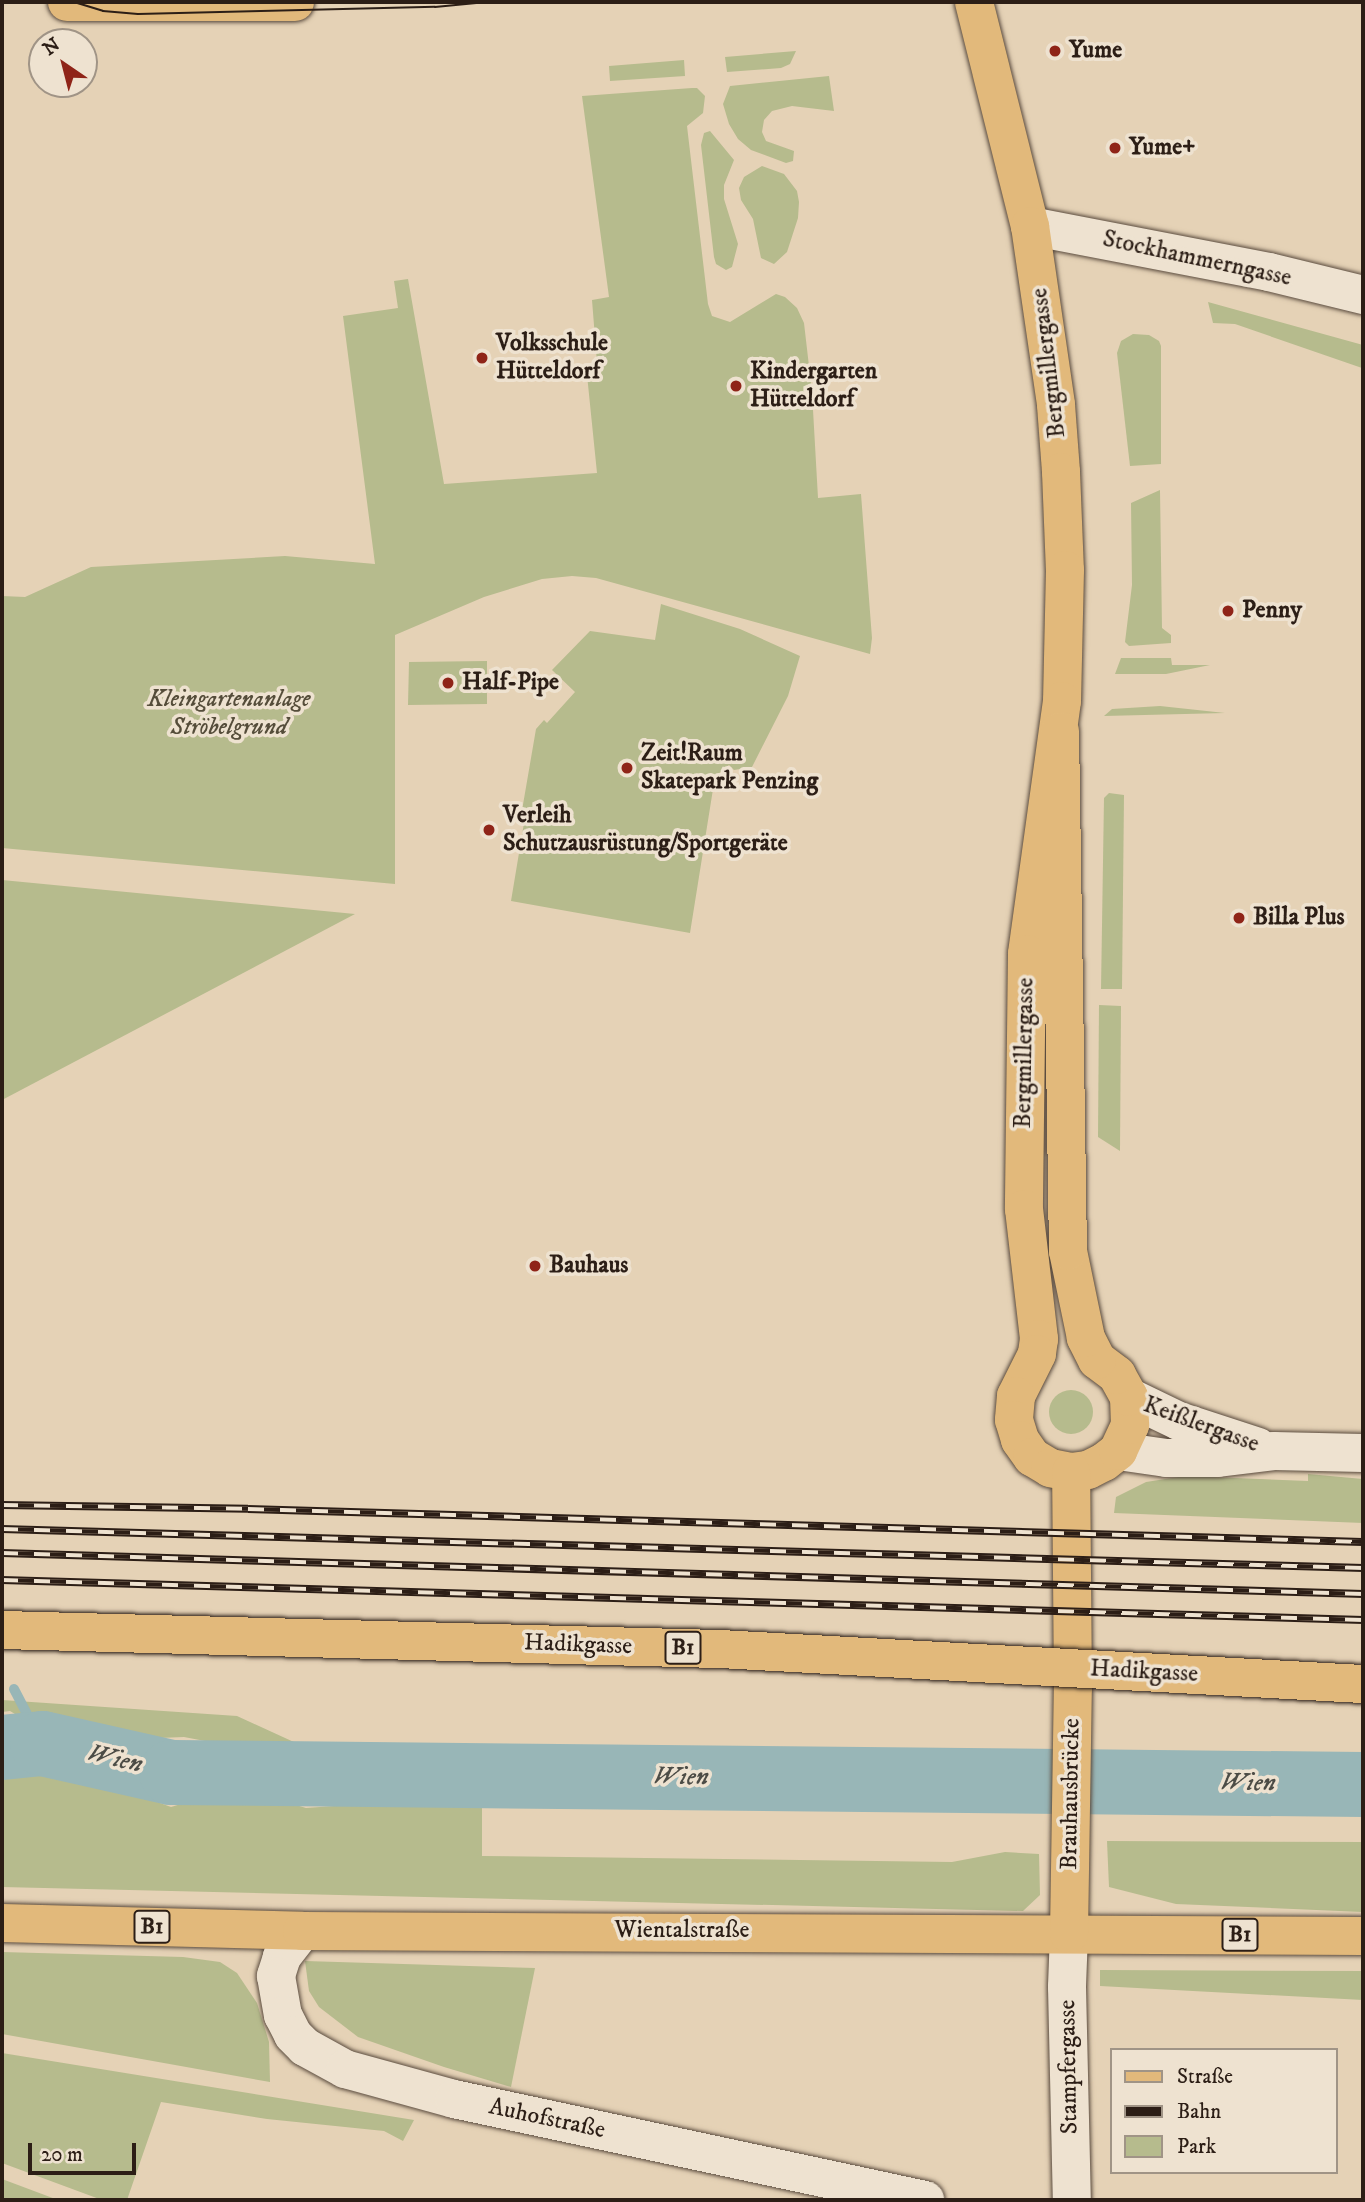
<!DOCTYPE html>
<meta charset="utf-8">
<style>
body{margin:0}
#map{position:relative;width:1365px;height:2202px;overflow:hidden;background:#e5d2b6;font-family:"IM FELL DW Pica",serif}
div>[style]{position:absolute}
.green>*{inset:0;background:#b6bb8d}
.round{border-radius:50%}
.stream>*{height:10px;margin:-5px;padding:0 5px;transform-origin:5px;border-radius:5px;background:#98b6b7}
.river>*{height:65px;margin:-32.5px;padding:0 32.5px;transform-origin:32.5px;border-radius:32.5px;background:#98b6b7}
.roads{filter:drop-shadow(0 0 2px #5a4b3e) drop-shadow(0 0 2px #5a4b3e)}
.minor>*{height:38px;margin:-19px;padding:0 19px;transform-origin:19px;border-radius:19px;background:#eee2d0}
.major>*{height:38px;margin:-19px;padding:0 19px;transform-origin:19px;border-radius:19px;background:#e2b97b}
.tram>*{height:2px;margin:-1px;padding:0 1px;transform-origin:1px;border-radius:1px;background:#2c1e16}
.rail>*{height:8px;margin-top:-4px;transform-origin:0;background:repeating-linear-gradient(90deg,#eee2d0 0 16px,#2c1e16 0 32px);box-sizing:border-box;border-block:2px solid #2c1e16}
.bridges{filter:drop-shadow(0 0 2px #2c1e16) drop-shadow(0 0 2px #2c1e16)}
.major-bridge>*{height:38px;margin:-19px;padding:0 19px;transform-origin:19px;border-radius:19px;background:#e2b97b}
.dots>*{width:19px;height:19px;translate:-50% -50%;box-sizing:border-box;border:4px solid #eee2d0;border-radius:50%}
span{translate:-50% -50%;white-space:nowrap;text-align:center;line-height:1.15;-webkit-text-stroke:7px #eee2d0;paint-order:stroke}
.shield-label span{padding:2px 5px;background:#eee2d0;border:2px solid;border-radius:5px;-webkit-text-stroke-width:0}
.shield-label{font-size:23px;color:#2c1e16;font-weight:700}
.poi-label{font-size:24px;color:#2c1e16;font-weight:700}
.left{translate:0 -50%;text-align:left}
.street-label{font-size:24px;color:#2c1e16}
.park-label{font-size:24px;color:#554d3a;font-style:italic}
.water-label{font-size:26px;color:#4c4c46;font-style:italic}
.frame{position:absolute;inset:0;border:4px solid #2c1e16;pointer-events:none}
.legend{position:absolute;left:1110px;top:2048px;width:228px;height:126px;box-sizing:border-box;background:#eee2d0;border:2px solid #a09486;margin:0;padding:9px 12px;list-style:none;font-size:21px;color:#2c1e16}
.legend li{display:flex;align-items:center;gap:14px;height:35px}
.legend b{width:35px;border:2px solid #a09486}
.north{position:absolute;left:28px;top:28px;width:70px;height:70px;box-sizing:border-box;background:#eee2d0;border:2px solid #a09486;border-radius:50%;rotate:325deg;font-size:19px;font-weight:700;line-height:28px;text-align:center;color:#2c1e16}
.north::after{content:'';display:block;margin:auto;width:24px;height:32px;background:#8f2418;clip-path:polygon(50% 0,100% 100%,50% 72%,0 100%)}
.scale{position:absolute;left:28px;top:2143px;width:108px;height:32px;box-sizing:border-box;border:4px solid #2c1e16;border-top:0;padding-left:9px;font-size:21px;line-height:24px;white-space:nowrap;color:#2c1e16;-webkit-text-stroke:5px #eee2d0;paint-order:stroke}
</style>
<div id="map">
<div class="green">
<div style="clip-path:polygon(796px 51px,790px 64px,781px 68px,727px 72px,725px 57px)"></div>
<div style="clip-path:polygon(684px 60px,685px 76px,610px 81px,609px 66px)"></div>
<div style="clip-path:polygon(829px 76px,834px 111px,792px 106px,772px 111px,764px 120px,762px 132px,766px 141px,794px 151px,793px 161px,786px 163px,751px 150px,738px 139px,729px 124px,723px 104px,730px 86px)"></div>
<div style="clip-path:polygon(692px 88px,697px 88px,705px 96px,703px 113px,687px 126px,708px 304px,712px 316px,730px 322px,776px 294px,785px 297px,797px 308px,804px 323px,812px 392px,818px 498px,861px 494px,872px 638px,870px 654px,596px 578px,572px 576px,542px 579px,484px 597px,395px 635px,395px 884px,2px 848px,2px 596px,25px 597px,91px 567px,285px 556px,375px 564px,343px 316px,398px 308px,394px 281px,408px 279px,444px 484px,597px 473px,586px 365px,597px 363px,592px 300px,609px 297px,582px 96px)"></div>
<div style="clip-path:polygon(710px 131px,734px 160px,724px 185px,724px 199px,738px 244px,732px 267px,726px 270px,716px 264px,714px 257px,701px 145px,704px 133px)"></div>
<div style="clip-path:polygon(762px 166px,784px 174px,797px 191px,799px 202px,798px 218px,787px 252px,774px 264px,761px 258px,753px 219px,741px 200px,739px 188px,744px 177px)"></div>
<div style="clip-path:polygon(1208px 302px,1363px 345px,1362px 368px,1235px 324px,1213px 323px)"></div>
<div style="clip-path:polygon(1133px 334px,1149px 335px,1159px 341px,1161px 346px,1161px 464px,1130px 466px,1117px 353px,1121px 341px)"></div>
<div style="clip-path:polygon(1160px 490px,1162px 628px,1171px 635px,1171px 643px,1129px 646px,1125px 642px,1132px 585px,1131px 503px)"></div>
<div style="clip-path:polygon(661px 604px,740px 629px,800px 656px,788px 696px,752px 767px,734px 770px,729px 765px,718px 774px,721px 778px,714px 783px,690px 933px,511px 901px,524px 823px,520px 822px,536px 729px,544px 720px,547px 723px,575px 692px,552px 670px,590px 631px,655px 640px)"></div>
<div style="clip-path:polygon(1121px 658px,1171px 658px,1172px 665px,1210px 665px,1166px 674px,1115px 674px)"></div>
<div style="clip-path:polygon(487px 661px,487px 704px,408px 705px,409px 662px)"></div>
<div style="clip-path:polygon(1160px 706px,1225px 713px,1104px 716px,1112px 709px)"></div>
<div style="clip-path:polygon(1109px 793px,1124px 795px,1122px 989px,1101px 989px,1104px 798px)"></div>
<div style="clip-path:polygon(2px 880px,355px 914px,2px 1100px)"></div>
<div style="clip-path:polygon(1099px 1005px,1121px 1006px,1120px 1151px,1098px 1137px)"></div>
<div class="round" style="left:1049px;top:1390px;width:44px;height:44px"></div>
<div style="clip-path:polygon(1308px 1474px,1363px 1479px,1363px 1523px,1114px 1513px,1116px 1497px,1146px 1482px,1185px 1476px,1308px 1481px)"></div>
<div style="clip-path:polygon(2px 1700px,237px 1716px,296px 1743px,262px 1752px,184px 1737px,159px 1738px,141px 1747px,97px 1728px,32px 1733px,25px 1728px,20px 1717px,10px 1711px,2px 1712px)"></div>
<div style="clip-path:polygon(2px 1763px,61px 1767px,171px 1807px,211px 1795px,260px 1794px,306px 1808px,362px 1804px,482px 1806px,482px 1856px,952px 1862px,1005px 1852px,1039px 1854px,1040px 1895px,1023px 1911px,2px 1887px)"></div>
<div style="clip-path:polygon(1107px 1841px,1363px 1842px,1363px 1912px,1176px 1904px,1109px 1887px)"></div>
<div style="clip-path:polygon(2px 1952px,183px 1957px,220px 1962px,237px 1973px,257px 2003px,269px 2042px,270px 2082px,2px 2034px)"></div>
<div style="clip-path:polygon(305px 1961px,535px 1968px,511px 2087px,444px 2067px,358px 2037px,319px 2007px,309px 1991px)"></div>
<div style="clip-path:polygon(1100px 1970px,1363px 1971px,1363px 2000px,1100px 1986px)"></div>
<div style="clip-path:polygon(2px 2053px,414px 2120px,403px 2141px,384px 2131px,267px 2119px,161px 2102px,127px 2200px,102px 2200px,2px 2163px)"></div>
<div style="clip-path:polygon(2px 2179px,58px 2200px,2px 2200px)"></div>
</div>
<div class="stream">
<div style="left:14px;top:1689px;width:61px;rotate:62.6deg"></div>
</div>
<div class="river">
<div style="left:2px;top:1747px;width:40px;rotate:-5.7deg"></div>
<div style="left:42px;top:1743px;width:132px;rotate:12.7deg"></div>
<div style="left:171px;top:1772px;width:1192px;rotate:0.58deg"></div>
</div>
<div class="roads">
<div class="minor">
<div style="left:1030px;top:226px;width:243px;rotate:10.9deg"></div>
<div style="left:1269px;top:272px;width:97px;rotate:13.7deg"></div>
<div style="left:1129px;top:1397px;width:55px;rotate:25.6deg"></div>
<div style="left:1179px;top:1421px;width:83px;rotate:18.2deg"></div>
<div style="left:1118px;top:1451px;width:49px;rotate:8.3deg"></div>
<div style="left:1166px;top:1458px;width:52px"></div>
<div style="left:1218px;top:1458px;width:56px;rotate:-7.1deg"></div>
<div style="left:1274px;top:1451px;width:89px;rotate:1.3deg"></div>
<div style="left:302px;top:1931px;width:33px;rotate:128deg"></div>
<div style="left:282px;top:1957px;width:20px;rotate:108deg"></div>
<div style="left:276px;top:1976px;width:40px;rotate:80deg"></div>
<div style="left:283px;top:2015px;width:22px;rotate:63deg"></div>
<div style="left:293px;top:2035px;width:17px;rotate:45deg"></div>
<div style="left:305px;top:2047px;width:46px;rotate:28.8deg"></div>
<div style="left:345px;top:2069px;width:113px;rotate:15.4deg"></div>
<div style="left:454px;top:2099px;width:482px;rotate:12.1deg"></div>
<div style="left:1069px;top:1934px;width:53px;rotate:92.2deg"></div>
<div style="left:1067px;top:1987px;width:213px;rotate:88.7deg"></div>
</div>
<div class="major">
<div style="left:67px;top:2px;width:228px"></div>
<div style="left:974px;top:2px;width:231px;rotate:76deg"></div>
<div style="left:1030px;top:226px;width:181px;rotate:81.7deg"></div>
<div style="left:1056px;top:405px;width:67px;rotate:85.7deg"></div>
<div style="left:1061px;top:472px;width:98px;rotate:87.7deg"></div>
<div style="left:1065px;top:570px;width:131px;rotate:91.3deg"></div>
<div style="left:1062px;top:701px;width:255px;rotate:97.9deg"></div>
<div style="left:1027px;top:954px;width:255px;rotate:90.7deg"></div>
<div style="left:1024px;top:1209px;width:131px;rotate:83.4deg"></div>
<div style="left:1039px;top:1339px;width:15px;rotate:98deg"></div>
<div style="left:1037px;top:1354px;width:47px;rotate:116.6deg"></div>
<div style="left:1016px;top:1396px;width:24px;rotate:95deg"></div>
<div style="left:1014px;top:1420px;width:21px;rotate:73deg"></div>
<div style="left:1020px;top:1440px;width:21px;rotate:55deg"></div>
<div style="left:1032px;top:1457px;width:21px;rotate:31deg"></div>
<div style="left:1050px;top:1468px;width:21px;rotate:11deg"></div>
<div style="left:1071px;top:1472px;width:17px;rotate:-7deg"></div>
<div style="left:1088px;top:1470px;width:18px;rotate:-27deg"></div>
<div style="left:1104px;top:1462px;width:18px;rotate:-38deg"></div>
<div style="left:1118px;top:1451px;width:29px;rotate:-65deg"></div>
<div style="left:1130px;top:1425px;width:28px;rotate:-92deg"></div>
<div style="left:1129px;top:1397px;width:25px;rotate:-119deg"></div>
<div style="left:1117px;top:1375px;width:25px;rotate:-143deg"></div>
<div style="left:1097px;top:1360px;width:25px;rotate:-117deg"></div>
<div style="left:1086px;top:1338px;width:89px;rotate:-101.7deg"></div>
<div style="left:1068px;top:1251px;width:520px;rotate:-90.88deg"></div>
<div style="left:2px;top:1923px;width:300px;rotate:1.5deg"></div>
<div style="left:302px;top:1931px;width:1061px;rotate:0.27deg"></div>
<div style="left:1069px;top:1934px;width:246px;rotate:-89.1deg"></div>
<div style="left:1073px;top:1688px;width:216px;rotate:-90.5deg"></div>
</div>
</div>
<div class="tram">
<div style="left:74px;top:2px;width:30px;rotate:17deg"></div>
<div style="left:103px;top:11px;width:35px;rotate:5deg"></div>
<div style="left:138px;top:14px;width:297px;rotate:-1.4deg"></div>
<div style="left:435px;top:7px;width:52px;rotate:-5.5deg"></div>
</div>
<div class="rail">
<div style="left:2px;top:1505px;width:246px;rotate:0.9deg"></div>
<div style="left:248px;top:1509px;width:1115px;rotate:1.7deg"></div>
<div style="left:2px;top:1529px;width:1362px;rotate:1.64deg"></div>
<div style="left:2px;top:1553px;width:1362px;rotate:1.73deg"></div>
<div style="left:2px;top:1580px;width:1362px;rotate:1.68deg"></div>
</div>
<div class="bridges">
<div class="major-bridge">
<div style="left:2px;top:1630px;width:718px;rotate:1.52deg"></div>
<div style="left:720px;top:1649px;width:644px;rotate:3.12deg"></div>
</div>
</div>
<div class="dots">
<div style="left:1055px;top:51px;background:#8f2418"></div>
<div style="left:1115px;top:148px;background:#8f2418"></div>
<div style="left:482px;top:358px;background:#8f2418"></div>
<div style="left:736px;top:386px;background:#8f2418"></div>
<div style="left:1228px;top:611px;background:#8f2418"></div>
<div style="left:448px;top:683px;background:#8f2418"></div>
<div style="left:627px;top:768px;background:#8f2418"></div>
<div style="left:489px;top:830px;background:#8f2418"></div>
<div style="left:1239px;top:918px;background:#8f2418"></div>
<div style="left:535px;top:1266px;background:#8f2418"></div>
</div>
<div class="shield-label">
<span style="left:683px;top:1648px">B1</span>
<span style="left:152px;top:1927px">B1</span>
<span style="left:1240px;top:1935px">B1</span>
</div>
<div class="poi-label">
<span class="left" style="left:1069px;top:51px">Yume</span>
<span class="left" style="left:1129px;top:148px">Yume+</span>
<span class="left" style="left:496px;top:358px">Volksschule<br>Hütteldorf</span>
<span class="left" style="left:750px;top:386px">Kindergarten<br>Hütteldorf</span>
<span class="left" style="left:1242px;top:611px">Penny</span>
<span class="left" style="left:462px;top:683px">Half-Pipe</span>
<span class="left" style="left:641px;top:768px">Zeit!Raum<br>Skatepark Penzing</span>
<span class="left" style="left:503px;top:830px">Verleih<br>Schutzausrüstung/Sportgeräte</span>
<span class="left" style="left:1253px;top:918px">Billa Plus</span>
<span class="left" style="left:549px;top:1266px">Bauhaus</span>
</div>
<div class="street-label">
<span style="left:1197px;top:259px;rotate:12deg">Stockhammerngasse</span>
<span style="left:1049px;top:363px;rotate:-97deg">Bergmillergasse</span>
<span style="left:1025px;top:1053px;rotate:-89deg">Bergmillergasse</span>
<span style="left:1201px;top:1425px;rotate:20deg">Keißlergasse</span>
<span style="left:578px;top:1645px;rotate:2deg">Hadikgasse</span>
<span style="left:1144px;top:1672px;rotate:3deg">Hadikgasse</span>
<span style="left:1071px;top:1794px;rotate:-89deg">Brauhausbrücke</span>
<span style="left:682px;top:1931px">Wientalstraße</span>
<span style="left:1069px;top:2067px;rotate:-91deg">Stampfergasse</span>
<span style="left:547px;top:2119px;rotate:12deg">Auhofstraße</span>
</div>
<div class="park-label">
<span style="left:229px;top:714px">Kleingartenanlage<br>Ströbelgrund</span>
</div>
<div class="water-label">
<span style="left:115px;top:1759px;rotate:13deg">Wien</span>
<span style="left:681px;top:1777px;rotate:1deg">Wien</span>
<span style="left:1248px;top:1783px;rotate:1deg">Wien</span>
</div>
<div class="frame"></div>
<ul class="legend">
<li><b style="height:9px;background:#e2b97b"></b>Straße</li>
<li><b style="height:9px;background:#2c1e16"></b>Bahn</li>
<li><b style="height:19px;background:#b6bb8d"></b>Park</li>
</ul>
<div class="north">N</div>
<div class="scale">20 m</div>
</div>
